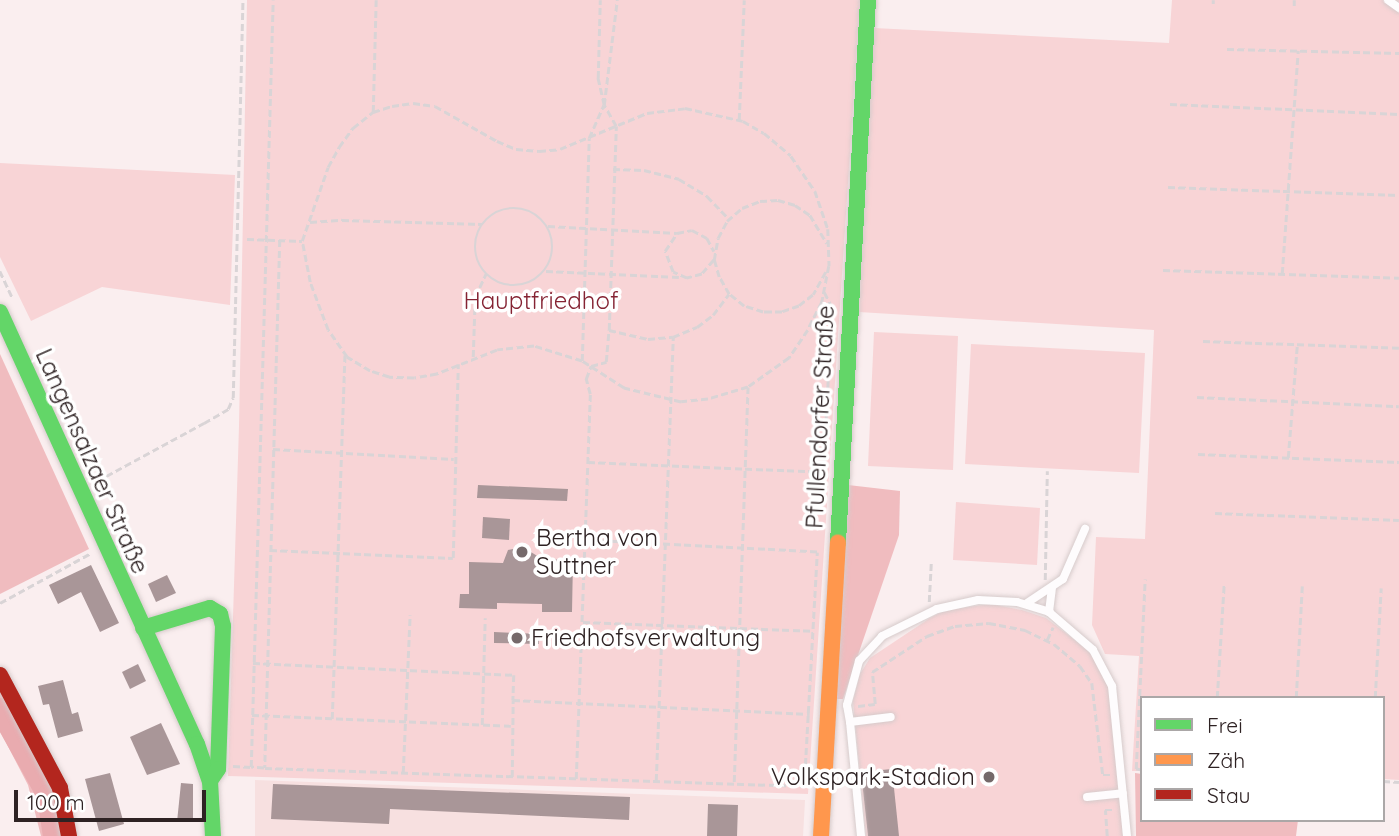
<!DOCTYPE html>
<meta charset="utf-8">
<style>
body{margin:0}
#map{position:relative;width:1399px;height:836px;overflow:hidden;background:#faeeef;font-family:Quicksand,sans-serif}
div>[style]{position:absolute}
.built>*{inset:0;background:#f7e0e0}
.green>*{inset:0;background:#f8d4d6}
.forest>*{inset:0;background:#f0bcbf}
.river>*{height:23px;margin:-11.5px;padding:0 11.5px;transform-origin:11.5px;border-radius:11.5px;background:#e9abaf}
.building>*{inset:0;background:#a99698}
.path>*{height:2.5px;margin-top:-1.25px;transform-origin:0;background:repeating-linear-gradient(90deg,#d9d4d6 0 7px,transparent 0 10.5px)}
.path>.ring{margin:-1.25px;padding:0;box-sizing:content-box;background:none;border:2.5px solid #d9d4d6;border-radius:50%}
.roads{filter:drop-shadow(0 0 2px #d6cbcb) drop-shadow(0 0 2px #d6cbcb)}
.lane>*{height:8px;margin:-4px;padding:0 4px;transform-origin:4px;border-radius:4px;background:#fefcfd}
.fast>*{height:16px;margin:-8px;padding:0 8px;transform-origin:8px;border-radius:8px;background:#63d668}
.slow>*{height:16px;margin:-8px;padding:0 8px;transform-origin:8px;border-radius:8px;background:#ff974d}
.jam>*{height:16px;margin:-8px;padding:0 8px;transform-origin:8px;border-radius:8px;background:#b3261e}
.dots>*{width:19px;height:19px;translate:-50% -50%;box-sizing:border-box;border:4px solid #fff;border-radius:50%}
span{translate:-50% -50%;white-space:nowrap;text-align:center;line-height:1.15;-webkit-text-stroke:7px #fff;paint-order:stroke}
.park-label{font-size:24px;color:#852333}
.street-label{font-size:24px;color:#2e2223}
.poi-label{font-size:24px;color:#2e2223}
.left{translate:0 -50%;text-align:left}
.right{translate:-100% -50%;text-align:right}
.legend{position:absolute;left:1140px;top:696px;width:245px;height:126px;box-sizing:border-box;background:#fff;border:2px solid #aba7a7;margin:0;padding:9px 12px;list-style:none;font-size:21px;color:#2e2223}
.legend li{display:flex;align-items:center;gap:14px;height:35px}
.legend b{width:35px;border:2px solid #aba7a7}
.scale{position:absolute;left:14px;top:790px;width:192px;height:32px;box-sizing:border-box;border:4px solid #2e2223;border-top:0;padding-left:9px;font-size:21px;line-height:24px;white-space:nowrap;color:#2e2223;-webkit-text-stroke:5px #fff;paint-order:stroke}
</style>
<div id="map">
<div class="built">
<div style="clip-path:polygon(255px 780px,805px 800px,803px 836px,255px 836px)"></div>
</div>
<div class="green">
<div style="clip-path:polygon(247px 0,860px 0,808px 794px,228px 776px,239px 426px)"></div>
<div style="clip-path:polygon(1172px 0,1399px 0,1399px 780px,1383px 779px,1383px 698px,1142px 698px,1142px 771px,1132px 771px,1139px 656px,1105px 654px,1092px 625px,1096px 537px,1145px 539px,1154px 330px,859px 312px,874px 28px,1169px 43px)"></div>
<div style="clip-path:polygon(0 163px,235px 175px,230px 305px,102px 287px,31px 321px,0 257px)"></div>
<div style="clip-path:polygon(874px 332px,958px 336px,953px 470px,868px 466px)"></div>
<div style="clip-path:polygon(971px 344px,1145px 353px,1139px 473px,965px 464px)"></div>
<div style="clip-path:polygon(956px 502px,1040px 508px,1037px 565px,953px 560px)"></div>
<div style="clip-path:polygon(990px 604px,1022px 610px,1046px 618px,1090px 652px,1102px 670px,1110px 693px,1124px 836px,866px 836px,853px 701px,860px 674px,870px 658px,930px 618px,946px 610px)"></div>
</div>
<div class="forest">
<div style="clip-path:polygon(0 354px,89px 549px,0 594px)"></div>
<div style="clip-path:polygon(848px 485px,900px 491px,899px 535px,843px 699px,836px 699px)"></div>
<div style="clip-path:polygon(0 687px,54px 792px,65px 836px,41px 836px,28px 785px,0 731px)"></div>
<div style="clip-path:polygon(1135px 773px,1142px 774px,1142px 820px,1298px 820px,1296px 836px,1136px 836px)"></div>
</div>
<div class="river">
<div style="left:0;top:709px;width:98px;rotate:60.8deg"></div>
<div style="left:48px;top:795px;width:41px;rotate:81.7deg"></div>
</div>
<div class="building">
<div style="clip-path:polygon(478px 485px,568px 489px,567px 501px,477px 498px)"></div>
<div style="clip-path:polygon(483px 517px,510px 519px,509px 540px,482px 538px)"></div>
<div style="clip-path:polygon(523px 547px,542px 559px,573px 560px,572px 612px,542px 612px,542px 604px,497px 603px,497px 609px,459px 608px,460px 594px,469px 594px,469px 562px,503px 563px,508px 550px)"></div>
<div style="clip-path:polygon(91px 565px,119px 623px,100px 632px,81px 592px,58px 604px,49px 585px)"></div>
<div style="clip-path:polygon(167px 575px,176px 593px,156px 602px,148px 584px)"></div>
<div style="clip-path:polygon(494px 632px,539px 634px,539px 644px,494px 643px)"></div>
<div style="clip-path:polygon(138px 664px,146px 681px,130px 689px,122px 672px)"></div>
<div style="clip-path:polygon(63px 680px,72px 714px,78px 712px,83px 731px,58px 738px,49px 704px,43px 705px,38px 686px)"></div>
<div style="clip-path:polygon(161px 723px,180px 764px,147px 775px,130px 737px)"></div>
<div style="clip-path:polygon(892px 769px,899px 836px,868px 836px,861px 772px)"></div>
<div style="clip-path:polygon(110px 773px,124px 824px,99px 831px,85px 779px)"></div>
<div style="clip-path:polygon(181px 783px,193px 784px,193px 822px,177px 822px)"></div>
<div style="clip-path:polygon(273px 784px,630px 797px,629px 820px,390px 809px,389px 824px,271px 819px)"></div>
<div style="clip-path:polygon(708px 804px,738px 805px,737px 836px,707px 836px)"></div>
</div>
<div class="path">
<div style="left:1213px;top:4px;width:4px;rotate:-90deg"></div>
<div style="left:1294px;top:6px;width:6px;rotate:-90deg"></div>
<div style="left:1227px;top:49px;width:172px;rotate:1.3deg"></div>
<div style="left:1170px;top:104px;width:229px;rotate:2.5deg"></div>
<div style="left:373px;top:112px;width:112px;rotate:-88.5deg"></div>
<div style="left:739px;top:120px;width:120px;rotate:-87.6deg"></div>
<div style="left:613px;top:169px;width:31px;rotate:2deg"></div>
<div style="left:644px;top:170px;width:36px;rotate:14deg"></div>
<div style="left:679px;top:179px;width:33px;rotate:31deg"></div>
<div style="left:707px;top:196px;width:32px;rotate:46deg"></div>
<div style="left:1168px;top:187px;width:231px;rotate:2deg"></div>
<div class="ring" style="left:475px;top:208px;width:75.5px;height:75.5px"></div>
<div style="left:310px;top:222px;width:32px;rotate:-4deg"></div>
<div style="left:342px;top:220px;width:140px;rotate:1.6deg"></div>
<div style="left:548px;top:226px;width:129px;rotate:3.1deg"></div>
<div style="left:247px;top:239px;width:55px;rotate:2.1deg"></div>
<div style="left:302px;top:241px;width:78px;rotate:-70.6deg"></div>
<div style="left:328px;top:167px;width:23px;rotate:-61deg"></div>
<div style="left:339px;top:147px;width:24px;rotate:-54deg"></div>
<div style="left:353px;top:128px;width:26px;rotate:-39deg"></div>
<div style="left:373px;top:112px;width:20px;rotate:-18deg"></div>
<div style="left:392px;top:106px;width:21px;rotate:-8deg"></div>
<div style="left:413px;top:103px;width:22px;rotate:8deg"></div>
<div style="left:435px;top:106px;width:71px;rotate:29.4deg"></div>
<div style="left:497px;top:141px;width:21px;rotate:23deg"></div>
<div style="left:516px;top:149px;width:23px;rotate:5deg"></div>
<div style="left:539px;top:151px;width:21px;rotate:-5deg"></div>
<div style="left:560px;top:149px;width:94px;rotate:-22.5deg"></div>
<div style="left:647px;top:113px;width:38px;rotate:-7deg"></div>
<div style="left:685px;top:108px;width:59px;rotate:12.6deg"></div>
<div style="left:743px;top:121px;width:24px;rotate:30deg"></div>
<div style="left:764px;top:133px;width:35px;rotate:40deg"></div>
<div style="left:791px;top:156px;width:42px;rotate:55.6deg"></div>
<div style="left:815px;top:191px;width:40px;rotate:71.1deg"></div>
<div style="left:828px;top:229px;width:37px;rotate:88deg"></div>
<div style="left:829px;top:266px;width:37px;rotate:101deg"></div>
<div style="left:822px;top:302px;width:31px;rotate:117deg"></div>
<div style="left:808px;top:330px;width:34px;rotate:124deg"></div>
<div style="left:789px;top:358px;width:50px;rotate:144.7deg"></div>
<div style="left:748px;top:387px;width:42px;rotate:163.3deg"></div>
<div style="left:708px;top:399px;width:27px;rotate:174deg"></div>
<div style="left:681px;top:402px;width:59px;rotate:-166.2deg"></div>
<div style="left:624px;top:388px;width:50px;rotate:-147.3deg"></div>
<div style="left:582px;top:361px;width:50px;rotate:-162.6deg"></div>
<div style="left:534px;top:346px;width:37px;rotate:174deg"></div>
<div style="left:497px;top:350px;width:65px;rotate:158.2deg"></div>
<div style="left:437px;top:374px;width:23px;rotate:170deg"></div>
<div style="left:414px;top:378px;width:25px;rotate:-178deg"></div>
<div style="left:389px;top:377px;width:20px;rotate:-162deg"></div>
<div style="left:370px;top:371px;width:27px;rotate:-149deg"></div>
<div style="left:347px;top:357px;width:33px;rotate:-125deg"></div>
<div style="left:328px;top:330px;width:51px;rotate:-110.6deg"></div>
<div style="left:310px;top:282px;width:42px;rotate:-101deg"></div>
<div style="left:280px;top:240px;width:528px;rotate:91.63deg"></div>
<div style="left:265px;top:768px;width:539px;rotate:1.91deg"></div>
<div style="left:804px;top:786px;width:234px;rotate:-86.8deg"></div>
<div style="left:817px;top:552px;width:231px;rotate:-177deg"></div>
<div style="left:714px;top:260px;width:18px;rotate:131deg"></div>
<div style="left:702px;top:274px;width:16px;rotate:165deg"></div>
<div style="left:687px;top:278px;width:15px;rotate:-157deg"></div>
<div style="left:673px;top:272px;width:22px;rotate:-111deg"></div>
<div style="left:665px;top:251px;width:22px;rotate:-56deg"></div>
<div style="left:677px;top:233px;width:15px;rotate:-11deg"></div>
<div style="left:692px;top:230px;width:17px;rotate:28deg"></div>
<div style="left:707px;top:238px;width:15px;rotate:62deg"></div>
<div style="left:1163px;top:270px;width:236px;rotate:1.9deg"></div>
<div style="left:0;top:271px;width:29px;rotate:65deg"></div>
<div style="left:546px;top:271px;width:133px;rotate:2.6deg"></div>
<div style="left:826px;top:272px;width:26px;rotate:119deg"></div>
<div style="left:813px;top:295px;width:18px;rotate:142deg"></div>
<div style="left:799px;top:306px;width:18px;rotate:161deg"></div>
<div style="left:782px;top:312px;width:19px;rotate:180deg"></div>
<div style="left:763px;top:312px;width:20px;rotate:-162deg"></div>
<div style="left:744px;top:306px;width:19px;rotate:-141deg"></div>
<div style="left:729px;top:294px;width:20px;rotate:-120deg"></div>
<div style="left:719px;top:277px;width:18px;rotate:-106deg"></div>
<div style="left:714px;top:260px;width:22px;rotate:-80deg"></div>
<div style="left:718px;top:238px;width:19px;rotate:-62deg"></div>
<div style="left:727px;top:221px;width:20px;rotate:-41deg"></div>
<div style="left:742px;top:208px;width:19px;rotate:-21deg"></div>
<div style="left:760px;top:201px;width:18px;rotate:-3deg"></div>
<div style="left:778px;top:200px;width:18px;rotate:16deg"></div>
<div style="left:795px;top:205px;width:18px;rotate:34deg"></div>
<div style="left:810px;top:215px;width:33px;rotate:59deg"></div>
<div style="left:1282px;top:274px;width:224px;rotate:-85.9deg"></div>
<div style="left:609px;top:330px;width:40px;rotate:13deg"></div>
<div style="left:648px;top:339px;width:25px;rotate:-5deg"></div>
<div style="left:673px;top:337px;width:26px;rotate:-23deg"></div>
<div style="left:697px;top:327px;width:20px;rotate:-37deg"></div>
<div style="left:713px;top:315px;width:26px;rotate:-53deg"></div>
<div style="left:1203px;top:341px;width:196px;rotate:2deg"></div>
<div style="left:473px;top:357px;width:60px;rotate:-88.1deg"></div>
<div style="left:475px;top:297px;width:26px;rotate:-65deg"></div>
<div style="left:582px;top:361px;width:223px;rotate:-88.2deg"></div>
<div style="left:589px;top:138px;width:36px;rotate:-66deg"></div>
<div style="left:604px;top:105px;width:28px;rotate:-103deg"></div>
<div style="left:598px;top:78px;width:78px;rotate:-88.5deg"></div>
<div style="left:1197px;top:397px;width:202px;rotate:2.6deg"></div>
<div style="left:273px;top:449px;width:181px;rotate:3.2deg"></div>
<div style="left:1198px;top:454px;width:201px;rotate:2.3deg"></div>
<div style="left:1288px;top:458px;width:112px;rotate:-85.4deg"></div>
<div style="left:588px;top:462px;width:235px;rotate:2.4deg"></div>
<div style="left:823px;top:472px;width:164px;rotate:-86.9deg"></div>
<div style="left:832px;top:308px;width:18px;rotate:-117deg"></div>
<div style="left:97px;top:481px;width:122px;rotate:-28.5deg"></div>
<div style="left:204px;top:423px;width:28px;rotate:-30deg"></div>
<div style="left:228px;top:409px;width:12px;rotate:-66deg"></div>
<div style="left:233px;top:398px;width:398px;rotate:-88.6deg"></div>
<div style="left:1215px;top:513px;width:184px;rotate:2.2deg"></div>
<div style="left:270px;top:550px;width:183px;rotate:2.5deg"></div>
<div style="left:453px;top:558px;width:194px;rotate:-88.5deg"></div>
<div style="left:1045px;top:580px;width:109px;rotate:-88.9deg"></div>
<div style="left:929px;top:602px;width:39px;rotate:-87deg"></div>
<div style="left:0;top:603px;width:102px;rotate:-28.8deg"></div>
<div style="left:583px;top:622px;width:230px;rotate:2.2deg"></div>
<div style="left:1047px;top:640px;width:14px;rotate:-65deg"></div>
<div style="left:253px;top:663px;width:261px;rotate:2.6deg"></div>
<div style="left:514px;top:675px;width:25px;rotate:92deg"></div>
<div style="left:1217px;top:698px;width:115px;rotate:-86.5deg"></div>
<div style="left:1296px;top:698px;width:112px;rotate:-86.9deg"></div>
<div style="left:1375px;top:698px;width:110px;rotate:-86.9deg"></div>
<div style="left:858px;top:706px;width:17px;rotate:-7deg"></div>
<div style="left:875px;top:704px;width:32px;rotate:-95deg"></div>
<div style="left:872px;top:672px;width:66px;rotate:-33.2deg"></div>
<div style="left:927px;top:636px;width:30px;rotate:-20deg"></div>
<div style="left:955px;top:626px;width:34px;rotate:-5deg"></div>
<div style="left:989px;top:623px;width:37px;rotate:11deg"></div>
<div style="left:1025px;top:630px;width:32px;rotate:26deg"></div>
<div style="left:1054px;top:644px;width:34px;rotate:40deg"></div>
<div style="left:1080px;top:666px;width:21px;rotate:55deg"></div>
<div style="left:1092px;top:683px;width:93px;rotate:83.2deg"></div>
<div style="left:1103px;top:775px;width:7px"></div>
<div style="left:252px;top:715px;width:259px;rotate:2.4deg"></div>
<div style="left:332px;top:719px;width:364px;rotate:-88deg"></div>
<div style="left:482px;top:725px;width:107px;rotate:-88.4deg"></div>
<div style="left:233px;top:766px;width:18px;rotate:3deg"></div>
<div style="left:264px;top:768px;width:13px;rotate:-176deg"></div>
<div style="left:251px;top:767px;width:767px;rotate:-88.36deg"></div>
<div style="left:1142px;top:770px;width:6px;rotate:-171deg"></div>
<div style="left:1136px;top:769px;width:190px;rotate:-87.3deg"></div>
<div style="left:403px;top:773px;width:158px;rotate:-87.5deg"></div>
<div style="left:512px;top:777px;width:77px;rotate:-89.3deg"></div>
<div style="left:513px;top:700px;width:297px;rotate:2.7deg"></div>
<div style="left:576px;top:779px;width:385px;rotate:-87.9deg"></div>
<div style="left:590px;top:394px;width:16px;rotate:-105deg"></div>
<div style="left:586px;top:379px;width:14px;rotate:-69deg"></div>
<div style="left:591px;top:366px;width:16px;rotate:-15deg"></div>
<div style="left:606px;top:362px;width:32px;rotate:-85deg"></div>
<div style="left:609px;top:330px;width:204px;rotate:-88deg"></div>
<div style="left:616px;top:126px;width:24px;rotate:-120deg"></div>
<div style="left:604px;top:105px;width:106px;rotate:-82.9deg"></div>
<div style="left:656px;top:781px;width:444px;rotate:-87.8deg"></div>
<div style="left:1383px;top:781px;width:16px;rotate:4deg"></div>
<div style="left:734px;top:782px;width:395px;rotate:-88deg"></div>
<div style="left:1107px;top:836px;width:26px;rotate:-94deg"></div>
<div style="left:1105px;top:810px;width:9px"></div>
</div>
<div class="roads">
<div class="lane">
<div style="left:1388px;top:0;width:14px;rotate:36deg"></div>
<div style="left:1027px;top:603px;width:43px;rotate:-33.7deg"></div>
<div style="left:1063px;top:579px;width:55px;rotate:-66.3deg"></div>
<div style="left:1049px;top:612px;width:24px;rotate:-83deg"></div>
<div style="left:850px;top:722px;width:17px;rotate:-100deg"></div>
<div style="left:847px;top:705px;width:46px;rotate:-74.7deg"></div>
<div style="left:859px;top:661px;width:34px;rotate:-47deg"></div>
<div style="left:882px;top:636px;width:61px;rotate:-26.1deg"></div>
<div style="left:937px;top:609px;width:42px;rotate:-12.4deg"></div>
<div style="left:978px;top:600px;width:39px;rotate:3deg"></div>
<div style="left:1017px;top:602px;width:34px;rotate:17deg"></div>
<div style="left:1049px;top:612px;width:58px;rotate:40.8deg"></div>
<div style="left:1093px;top:650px;width:41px;rotate:62.2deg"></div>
<div style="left:1112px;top:686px;width:151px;rotate:84.3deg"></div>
<div style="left:1087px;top:797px;width:36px;rotate:-6deg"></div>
<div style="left:861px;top:836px;width:115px;rotate:-95.5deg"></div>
<div style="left:850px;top:722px;width:41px;rotate:-7deg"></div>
</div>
<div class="fast">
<div style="left:0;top:312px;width:475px;rotate:65.5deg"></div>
<div style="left:197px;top:744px;width:39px;rotate:71deg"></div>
<div style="left:210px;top:781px;width:55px;rotate:86.9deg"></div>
<div style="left:838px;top:542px;width:543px;rotate:-86.83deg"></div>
<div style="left:143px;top:628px;width:70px;rotate:-16.6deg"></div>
<div style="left:210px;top:608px;width:12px;rotate:31deg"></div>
<div style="left:220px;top:614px;width:12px;rotate:76deg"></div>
<div style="left:223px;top:626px;width:143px;rotate:92deg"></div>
<div style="left:218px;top:769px;width:14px;rotate:124deg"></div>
</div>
<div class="slow">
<div style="left:821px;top:836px;width:294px;rotate:-86.7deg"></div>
</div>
<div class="jam">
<div style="left:0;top:675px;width:128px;rotate:62deg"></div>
<div style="left:60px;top:788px;width:49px;rotate:79.4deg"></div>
</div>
</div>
<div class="dots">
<div style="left:522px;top:552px;background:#75696a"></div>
<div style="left:517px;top:638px;background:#75696a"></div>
<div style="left:989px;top:777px;background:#75696a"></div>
</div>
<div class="park-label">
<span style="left:541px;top:301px">Hauptfriedhof</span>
</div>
<div class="street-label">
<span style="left:820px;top:417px;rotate:-87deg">Pfullendorfer Straße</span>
<span style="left:92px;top:461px;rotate:66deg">Langensalzaer Straße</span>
</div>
<div class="poi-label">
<span class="left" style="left:536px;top:552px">Bertha von<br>Suttner</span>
<span class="left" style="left:531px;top:638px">Friedhofsverwaltung</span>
<span class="right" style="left:975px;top:777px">Volkspark-Stadion</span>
</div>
<ul class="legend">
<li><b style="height:9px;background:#63d668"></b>Frei</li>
<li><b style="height:9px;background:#ff974d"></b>Zäh</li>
<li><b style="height:9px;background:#b3261e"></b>Stau</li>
</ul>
<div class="scale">100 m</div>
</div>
